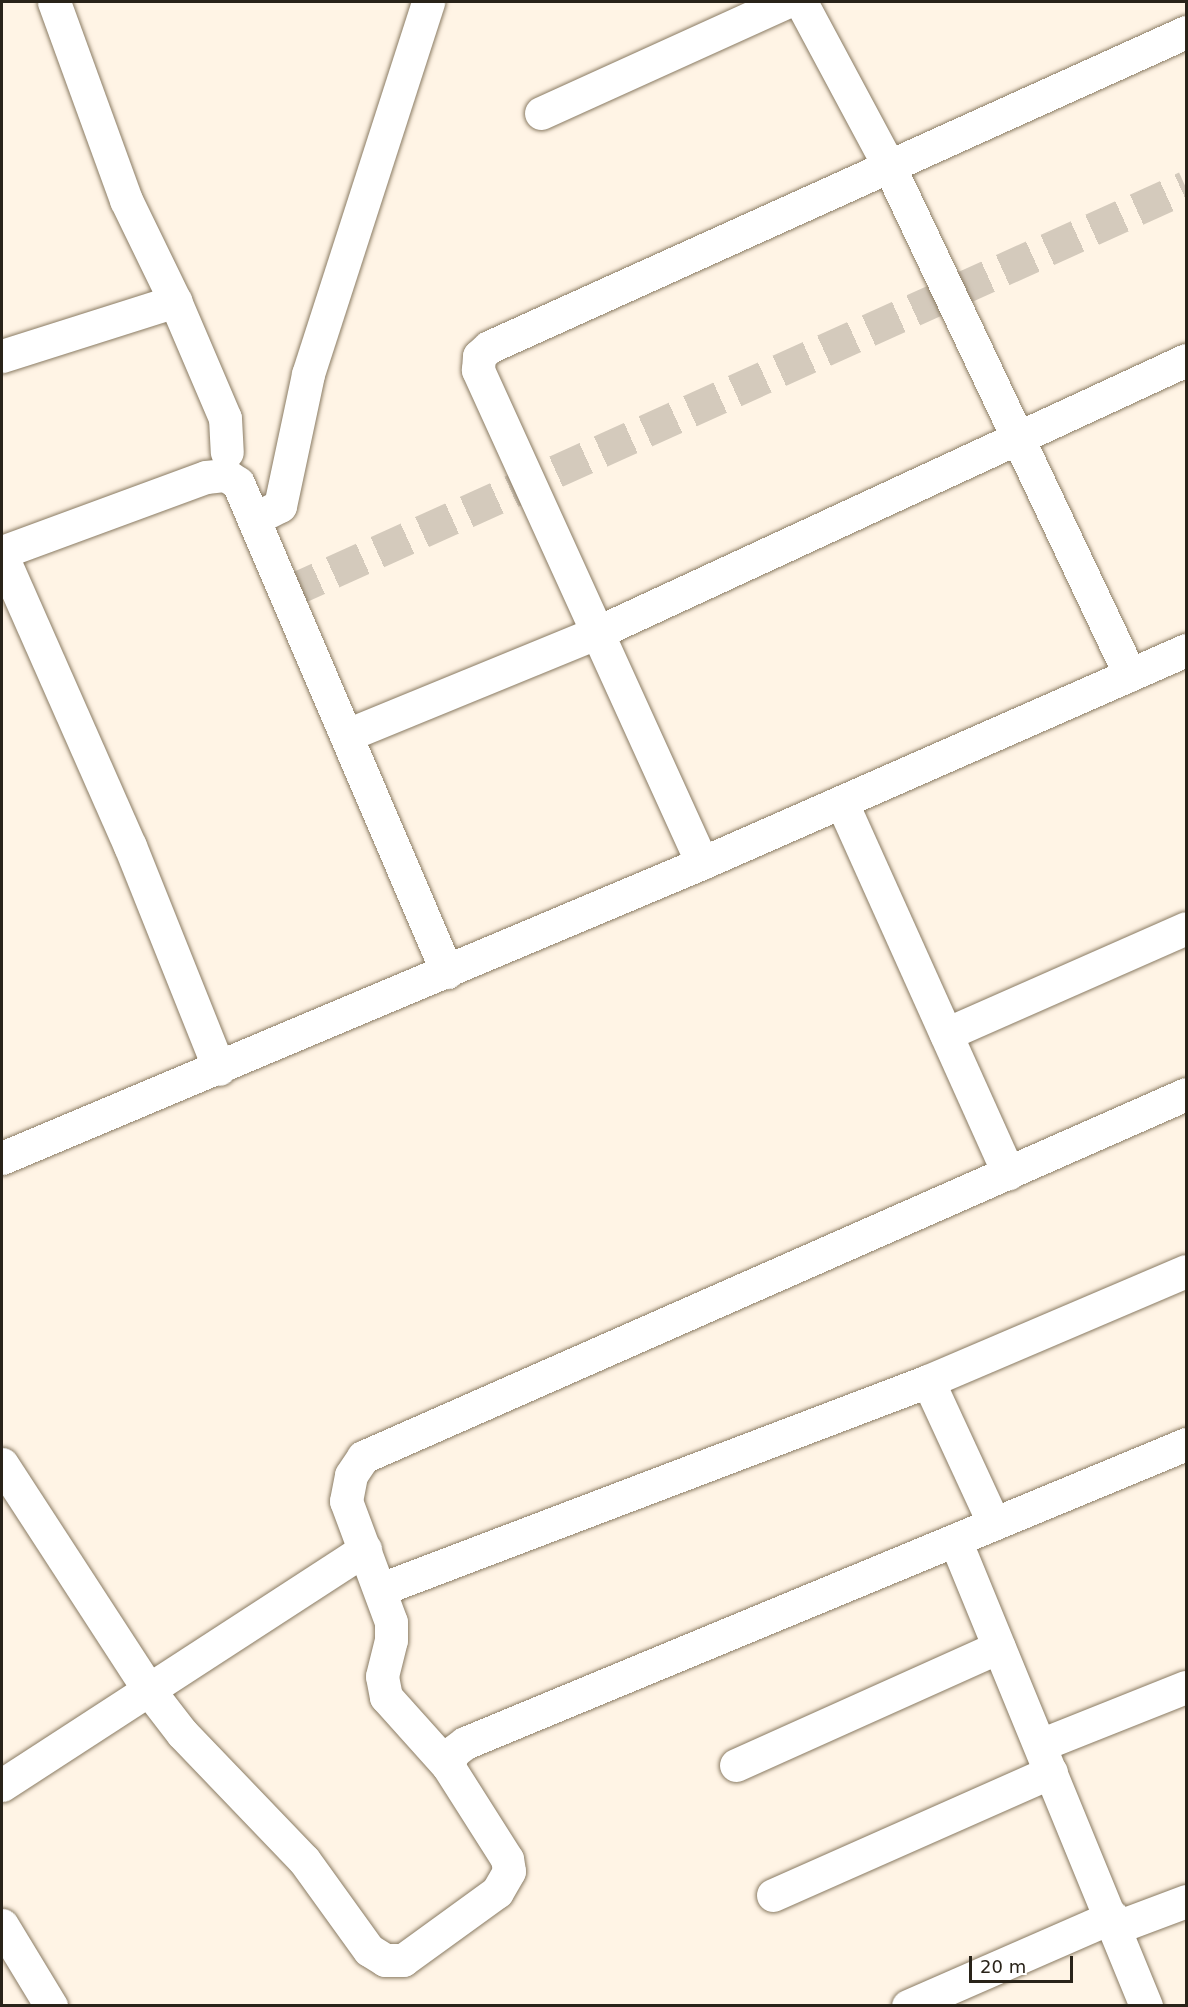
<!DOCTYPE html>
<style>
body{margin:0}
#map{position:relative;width:1188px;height:2007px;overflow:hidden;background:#fff4e5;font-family:"DejaVu Sans",sans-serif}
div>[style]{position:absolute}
.minor-tunnel>*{height:33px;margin-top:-16.5px;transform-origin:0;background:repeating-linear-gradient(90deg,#d4cabc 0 33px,transparent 0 49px)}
.roads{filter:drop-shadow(0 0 2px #8a7b63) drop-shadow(0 0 2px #8a7b63)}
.minor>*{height:33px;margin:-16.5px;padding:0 16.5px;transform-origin:16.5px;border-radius:16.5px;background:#fff}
span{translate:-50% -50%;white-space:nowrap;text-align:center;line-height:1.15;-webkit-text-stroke:5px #fff;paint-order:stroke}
.frame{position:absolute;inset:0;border:3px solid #292319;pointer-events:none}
.scale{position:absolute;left:969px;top:1956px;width:104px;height:27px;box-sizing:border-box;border:3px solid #292319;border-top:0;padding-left:8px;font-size:18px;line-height:21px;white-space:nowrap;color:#292319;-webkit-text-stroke:4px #fff;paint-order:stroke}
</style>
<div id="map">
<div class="minor-tunnel">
<div style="left:288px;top:592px;width:985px;rotate:-24.28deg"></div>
</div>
<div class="roads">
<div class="minor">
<div style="left:54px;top:2px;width:211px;rotate:70deg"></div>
<div style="left:126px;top:200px;width:112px;rotate:64.1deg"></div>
<div style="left:175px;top:301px;width:127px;rotate:66.9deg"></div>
<div style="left:225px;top:418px;width:34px;rotate:87deg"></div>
<div style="left:801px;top:2px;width:186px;rotate:61.8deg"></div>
<div style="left:889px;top:166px;width:563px;rotate:64.66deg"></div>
<div style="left:541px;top:113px;width:269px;rotate:-24.4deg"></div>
<div style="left:2px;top:356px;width:182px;rotate:-17.6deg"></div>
<div style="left:256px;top:518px;width:27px;rotate:-27deg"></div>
<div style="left:280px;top:506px;width:135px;rotate:-78deg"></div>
<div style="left:308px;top:374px;width:391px;rotate:-72.1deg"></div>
<div style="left:2px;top:552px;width:217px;rotate:-20.2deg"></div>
<div style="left:206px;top:477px;width:20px;rotate:-6deg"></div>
<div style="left:226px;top:475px;width:14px;rotate:34deg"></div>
<div style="left:238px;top:483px;width:532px;rotate:66.86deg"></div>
<div style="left:2px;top:556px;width:317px;rotate:66.2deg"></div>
<div style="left:130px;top:846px;width:240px;rotate:68.2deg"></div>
<div style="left:347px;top:735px;width:269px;rotate:-22.3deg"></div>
<div style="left:596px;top:633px;width:650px;rotate:-24.83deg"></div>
<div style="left:842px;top:803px;width:406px;rotate:65.8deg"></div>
<div style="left:702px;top:863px;width:542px;rotate:-114.44deg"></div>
<div style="left:478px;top:370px;width:14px;rotate:-86deg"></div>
<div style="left:479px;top:356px;width:13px;rotate:-42deg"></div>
<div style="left:489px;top:347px;width:765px;rotate:-24.32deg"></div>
<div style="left:946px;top:1034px;width:262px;rotate:-23.8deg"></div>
<div style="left:2px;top:1158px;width:760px;rotate:-22.85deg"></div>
<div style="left:702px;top:863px;width:529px;rotate:-23.75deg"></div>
<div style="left:928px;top:1381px;width:157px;rotate:65.2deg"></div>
<div style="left:2px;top:1464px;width:268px;rotate:57deg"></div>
<div style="left:148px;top:1689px;width:56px;rotate:52.3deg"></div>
<div style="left:182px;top:1733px;width:176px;rotate:46.2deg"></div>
<div style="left:304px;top:1860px;width:111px;rotate:54.2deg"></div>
<div style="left:369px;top:1950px;width:19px;rotate:32deg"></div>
<div style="left:385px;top:1960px;width:18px"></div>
<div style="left:403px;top:1960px;width:116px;rotate:-35.9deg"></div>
<div style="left:497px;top:1892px;width:24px;rotate:-60deg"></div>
<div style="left:509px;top:1871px;width:12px;rotate:-99deg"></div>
<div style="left:507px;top:1859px;width:110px;rotate:-122.4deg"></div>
<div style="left:448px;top:1766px;width:15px;rotate:-70deg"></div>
<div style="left:453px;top:1752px;width:15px;rotate:-37deg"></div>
<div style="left:465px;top:1743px;width:781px;rotate:-22.52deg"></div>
<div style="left:955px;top:1540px;width:504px;rotate:67.71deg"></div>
<div style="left:381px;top:1589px;width:585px;rotate:-20.82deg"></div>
<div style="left:928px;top:1381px;width:280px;rotate:-23.1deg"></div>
<div style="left:1040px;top:1745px;width:157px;rotate:-21.7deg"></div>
<div style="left:736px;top:1765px;width:288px;rotate:-24.2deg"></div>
<div style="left:448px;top:1766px;width:93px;rotate:-131.9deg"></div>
<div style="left:386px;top:1697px;width:21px;rotate:-101deg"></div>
<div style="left:382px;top:1676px;width:37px;rotate:-76deg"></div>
<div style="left:391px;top:1640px;width:18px;rotate:-90deg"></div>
<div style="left:391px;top:1622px;width:129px;rotate:-110.4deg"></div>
<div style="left:346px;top:1501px;width:26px;rotate:-79deg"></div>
<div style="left:351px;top:1475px;width:22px;rotate:-56deg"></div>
<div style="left:363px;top:1457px;width:899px;rotate:-23.8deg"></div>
<div style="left:2px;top:1785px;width:433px;rotate:-33deg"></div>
<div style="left:773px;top:1895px;width:304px;rotate:-23.9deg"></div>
<div style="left:2px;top:1925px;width:95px;rotate:58.8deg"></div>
<div style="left:1117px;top:1927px;width:74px;rotate:-20.6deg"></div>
<div style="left:908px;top:2006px;width:223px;rotate:-23.6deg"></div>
</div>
</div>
<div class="frame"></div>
<div class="scale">20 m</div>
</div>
